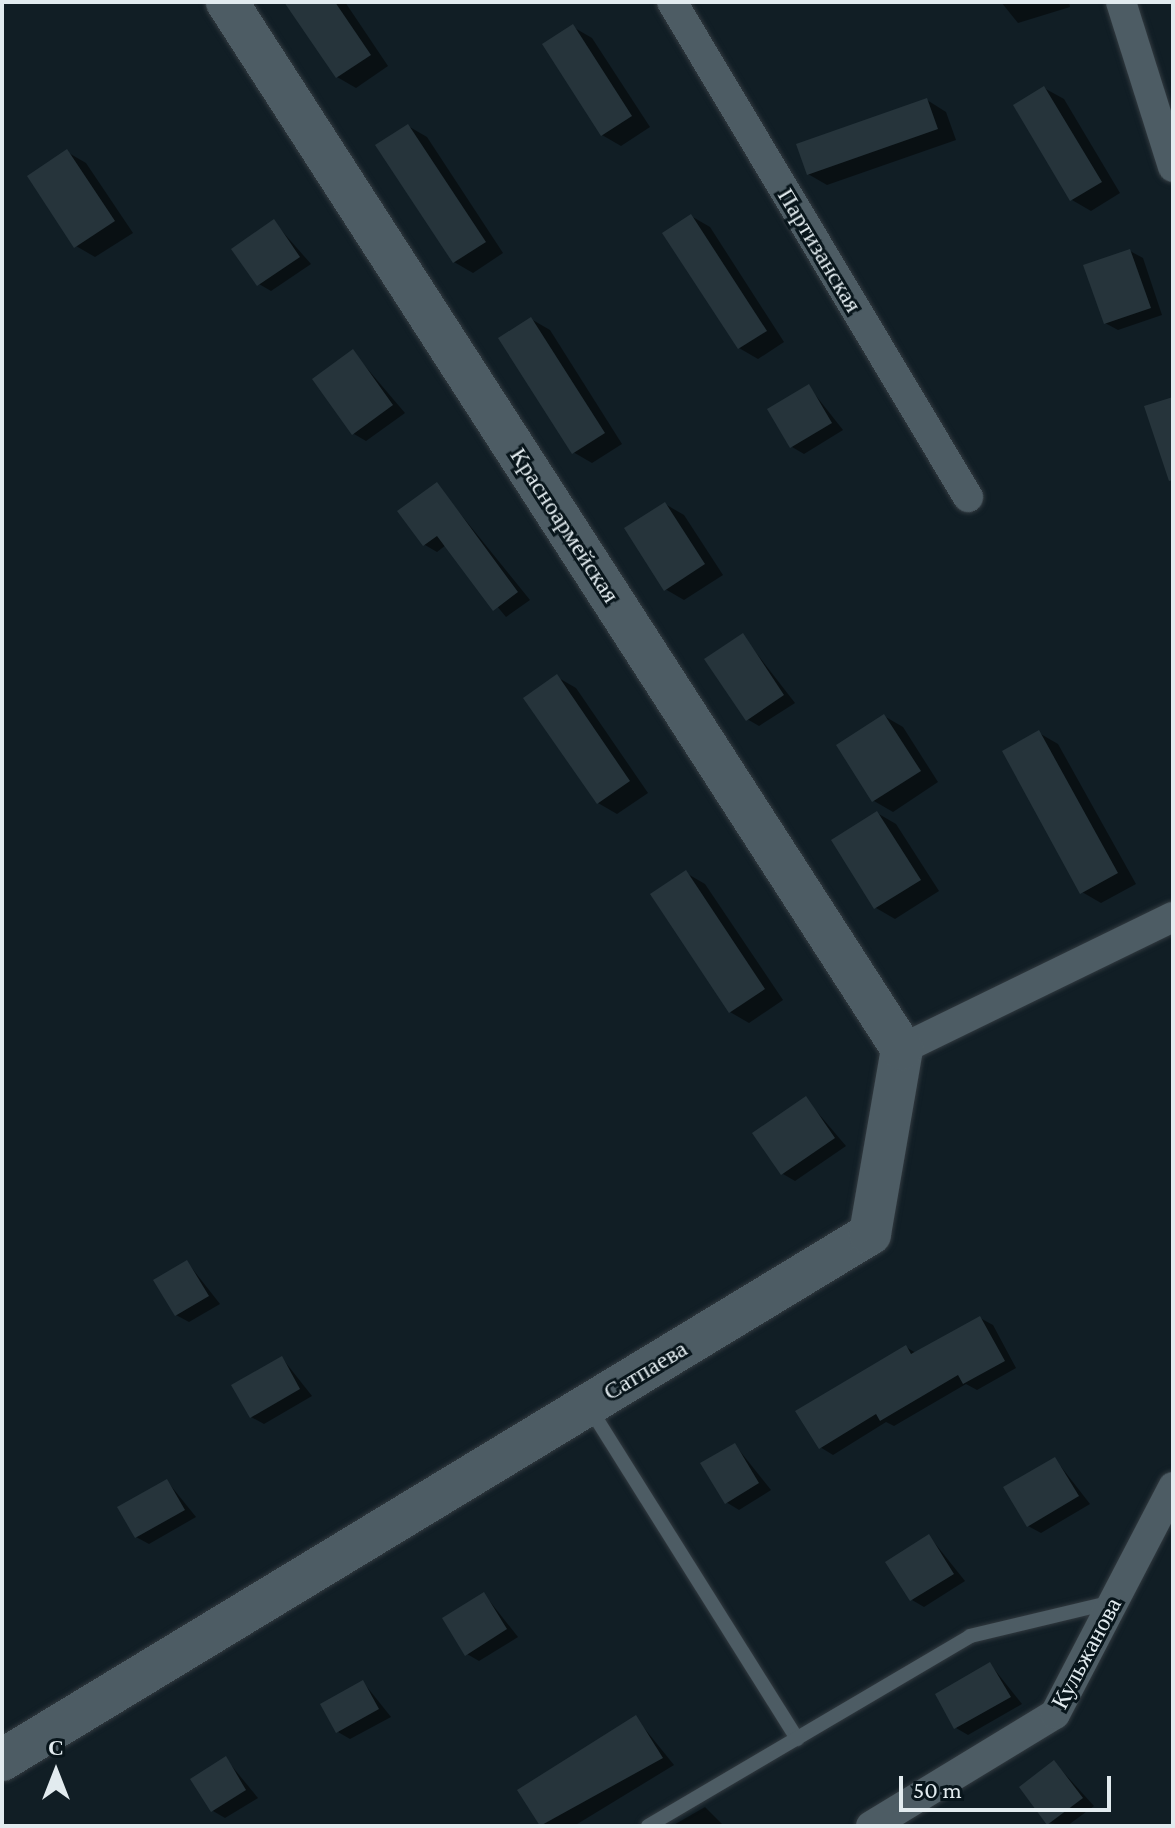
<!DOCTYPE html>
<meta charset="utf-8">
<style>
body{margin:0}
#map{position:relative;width:1175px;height:1828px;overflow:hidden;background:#111e25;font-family:"Crimson Pro",serif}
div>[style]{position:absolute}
.shadow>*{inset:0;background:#0007}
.building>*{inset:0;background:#26343b}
.roads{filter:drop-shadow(0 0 2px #323a40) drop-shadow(0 0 2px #323a40)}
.lane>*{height:14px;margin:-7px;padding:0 7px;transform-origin:7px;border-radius:7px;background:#4d5c64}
.street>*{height:30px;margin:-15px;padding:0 15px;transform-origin:15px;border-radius:15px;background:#4d5c64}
.secondary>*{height:42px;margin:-21px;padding:0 21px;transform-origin:21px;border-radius:21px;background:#4d5c64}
span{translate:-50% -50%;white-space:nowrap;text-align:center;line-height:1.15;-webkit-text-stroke:6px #08151b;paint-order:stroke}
.street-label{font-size:24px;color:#e2ebef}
.frame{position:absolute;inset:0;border:4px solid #e2ebef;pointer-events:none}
.north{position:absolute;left:16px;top:1732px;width:80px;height:80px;-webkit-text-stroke:6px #08151b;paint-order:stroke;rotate:0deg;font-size:22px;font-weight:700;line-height:32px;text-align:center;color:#e2ebef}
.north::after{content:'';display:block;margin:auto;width:28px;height:36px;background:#e2ebef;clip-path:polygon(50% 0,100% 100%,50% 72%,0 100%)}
.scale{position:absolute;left:899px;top:1776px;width:212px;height:36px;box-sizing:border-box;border:4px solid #e2ebef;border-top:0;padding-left:10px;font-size:24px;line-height:28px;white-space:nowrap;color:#e2ebef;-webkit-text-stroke:6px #08151b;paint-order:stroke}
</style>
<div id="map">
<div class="shadow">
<div style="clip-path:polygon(287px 2px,345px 2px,388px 66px,356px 88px,337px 77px)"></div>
<div style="clip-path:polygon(1001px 2px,1069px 2px,1070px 7px,1018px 23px)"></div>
<div style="clip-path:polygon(573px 27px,592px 38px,650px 127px,621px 146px,602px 135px)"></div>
<div style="clip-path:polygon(1044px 88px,1064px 99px,1120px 193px,1091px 211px,1072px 200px)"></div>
<div style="clip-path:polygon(927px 100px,946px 112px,956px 140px,827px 185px,808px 174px)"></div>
<div style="clip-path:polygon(408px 126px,427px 137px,503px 253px,473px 273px,454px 262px)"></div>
<div style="clip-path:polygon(67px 152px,86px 163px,133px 233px,95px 257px,76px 246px)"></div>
<div style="clip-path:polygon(691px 216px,710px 227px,784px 342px,758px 359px,739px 348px)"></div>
<div style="clip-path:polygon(274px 222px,311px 264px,271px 291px,259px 284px)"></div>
<div style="clip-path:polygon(1130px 251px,1143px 258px,1162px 315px,1118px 330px,1105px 323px)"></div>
<div style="clip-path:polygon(531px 319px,550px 330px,622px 444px,592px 463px,573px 452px)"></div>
<div style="clip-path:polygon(353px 352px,405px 413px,366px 441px,354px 434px)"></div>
<div style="clip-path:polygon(809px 387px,843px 430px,804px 454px,792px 447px)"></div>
<div style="clip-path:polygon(437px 485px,530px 600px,506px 617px,446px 545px,437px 552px,425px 545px,400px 511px)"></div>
<div style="clip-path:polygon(665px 504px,684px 515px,723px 575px,684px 600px,665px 589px)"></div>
<div style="clip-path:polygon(743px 636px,795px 703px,759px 726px,747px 719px)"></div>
<div style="clip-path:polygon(557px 677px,576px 688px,648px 793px,617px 814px,598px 803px)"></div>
<div style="clip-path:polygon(884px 716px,903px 727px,938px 782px,893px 812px,874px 801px)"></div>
<div style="clip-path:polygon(1039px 733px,1058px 744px,1136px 884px,1101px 903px,1082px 892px)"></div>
<div style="clip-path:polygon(877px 813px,896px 824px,939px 891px,895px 919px,876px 908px,833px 840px)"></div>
<div style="clip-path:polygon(686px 873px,705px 884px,783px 1000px,749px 1023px,730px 1012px)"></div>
<div style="clip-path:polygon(806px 1099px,846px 1146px,795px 1181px,783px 1174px)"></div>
<div style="clip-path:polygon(187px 1262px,220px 1304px,189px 1322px,176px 1315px)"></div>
<div style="clip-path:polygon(980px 1318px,993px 1325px,1016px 1368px,977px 1390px,966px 1384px,894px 1426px,886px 1422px,833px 1455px,820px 1447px,906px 1347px,916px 1353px)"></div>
<div style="clip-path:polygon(282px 1358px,312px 1396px,264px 1424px,251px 1417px)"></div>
<div style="clip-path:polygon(735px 1445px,771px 1490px,739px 1510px,726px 1502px)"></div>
<div style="clip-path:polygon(1055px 1459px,1090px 1504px,1041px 1533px,1028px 1526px)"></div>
<div style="clip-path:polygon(167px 1481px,196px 1517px,149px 1544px,136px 1537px)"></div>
<div style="clip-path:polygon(929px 1536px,965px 1581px,924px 1607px,912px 1600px)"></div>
<div style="clip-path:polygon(484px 1594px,518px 1637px,479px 1661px,467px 1654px)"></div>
<div style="clip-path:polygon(990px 1664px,1022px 1704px,968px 1735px,956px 1728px)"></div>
<div style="clip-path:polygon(363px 1682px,391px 1717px,350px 1739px,338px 1732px)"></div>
<div style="clip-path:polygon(636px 1718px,674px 1765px,574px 1826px,542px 1826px,520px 1790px)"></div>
<div style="clip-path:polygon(226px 1759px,258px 1798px,225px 1818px,213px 1811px)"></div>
<div style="clip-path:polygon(1054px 1762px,1094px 1806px,1067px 1826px,1049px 1823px)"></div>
<div style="clip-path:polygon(705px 1807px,724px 1826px,672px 1826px)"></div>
</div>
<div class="building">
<div style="clip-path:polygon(284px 2px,335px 2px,371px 55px,336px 78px)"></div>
<div style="clip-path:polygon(573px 24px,632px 116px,601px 136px,542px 44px)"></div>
<div style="clip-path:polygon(1044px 86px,1102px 182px,1070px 201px,1013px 105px)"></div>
<div style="clip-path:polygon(927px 98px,938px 129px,807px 175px,796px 144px)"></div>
<div style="clip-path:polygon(408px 124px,486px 242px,453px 263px,375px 145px)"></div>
<div style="clip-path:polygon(67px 149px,115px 221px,74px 248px,27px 176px)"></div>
<div style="clip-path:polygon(691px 214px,767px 331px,738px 349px,662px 233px)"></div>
<div style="clip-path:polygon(274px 219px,300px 257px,257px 286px,231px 249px)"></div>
<div style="clip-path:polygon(1130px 249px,1151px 308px,1104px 324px,1083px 265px)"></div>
<div style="clip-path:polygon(531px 317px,605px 433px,572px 454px,498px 338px)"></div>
<div style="clip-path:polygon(353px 349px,393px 405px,352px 435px,312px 379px)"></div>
<div style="clip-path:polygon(809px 384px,832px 423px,790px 448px,767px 409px)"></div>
<div style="clip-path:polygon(1173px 397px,1173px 480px,1169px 481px,1144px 406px)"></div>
<div style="clip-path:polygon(437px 482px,518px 592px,493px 611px,437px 536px,423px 546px,397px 511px)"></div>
<div style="clip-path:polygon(665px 502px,705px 564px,664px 591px,624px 528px)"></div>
<div style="clip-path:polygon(743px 633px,784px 695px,746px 721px,704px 659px)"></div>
<div style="clip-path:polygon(557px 674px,630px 781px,597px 804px,523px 698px)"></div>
<div style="clip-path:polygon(884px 714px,921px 771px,872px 802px,836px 745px)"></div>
<div style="clip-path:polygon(1039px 730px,1118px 873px,1080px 894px,1002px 751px)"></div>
<div style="clip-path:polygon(877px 811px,921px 880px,874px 909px,831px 840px)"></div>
<div style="clip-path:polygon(686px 870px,765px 989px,729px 1013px,650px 894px)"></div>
<div style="clip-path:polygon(806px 1096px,835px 1138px,781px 1175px,752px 1133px)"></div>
<div style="clip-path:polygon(187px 1260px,209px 1296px,175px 1316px,153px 1280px)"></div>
<div style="clip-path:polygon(980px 1316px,1005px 1361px,963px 1384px,958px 1375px,880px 1421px,876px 1414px,819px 1449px,795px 1411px,906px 1345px,911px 1354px)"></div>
<div style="clip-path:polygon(282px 1356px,300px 1389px,250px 1418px,231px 1385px)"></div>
<div style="clip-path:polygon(735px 1443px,759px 1483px,725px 1504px,700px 1463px)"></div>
<div style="clip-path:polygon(1055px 1457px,1079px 1496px,1027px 1527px,1003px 1487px)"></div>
<div style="clip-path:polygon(167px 1479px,185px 1510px,135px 1538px,117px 1507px)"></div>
<div style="clip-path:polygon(929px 1534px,954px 1574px,910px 1601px,885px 1562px)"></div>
<div style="clip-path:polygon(484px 1592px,507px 1629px,465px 1656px,442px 1618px)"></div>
<div style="clip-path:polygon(990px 1662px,1011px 1697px,954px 1729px,935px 1694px)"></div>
<div style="clip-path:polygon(363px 1680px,379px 1709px,336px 1733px,320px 1704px)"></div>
<div style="clip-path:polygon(636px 1715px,663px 1758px,540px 1826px,517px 1790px)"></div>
<div style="clip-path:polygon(226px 1756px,246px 1790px,211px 1812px,190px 1779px)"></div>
<div style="clip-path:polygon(1054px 1760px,1083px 1798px,1047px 1825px,1019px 1787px)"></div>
</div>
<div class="roads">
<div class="lane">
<div style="left:589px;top:1407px;width:392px;rotate:57.9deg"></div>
<div style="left:648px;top:1826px;width:374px;rotate:-30.5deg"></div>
<div style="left:970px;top:1636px;width:147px;rotate:-13.4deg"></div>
</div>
<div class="street">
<div style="left:672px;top:2px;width:577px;rotate:59.12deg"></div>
<div style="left:1121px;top:2px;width:173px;rotate:72.5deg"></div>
<div style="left:902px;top:1049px;width:301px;rotate:-26deg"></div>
<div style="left:871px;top:1826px;width:215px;rotate:-31.3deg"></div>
<div style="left:1055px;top:1714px;width:256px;rotate:-62.5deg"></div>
</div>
<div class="secondary">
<div style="left:2px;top:1760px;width:1015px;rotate:-31.22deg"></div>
<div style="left:870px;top:1234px;width:188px;rotate:-80.2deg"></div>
<div style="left:902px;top:1049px;width:1246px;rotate:-122.81deg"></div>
</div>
</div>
<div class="street-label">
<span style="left:820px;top:250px;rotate:59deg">Партизанская</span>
<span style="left:565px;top:525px;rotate:57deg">Красноармейская</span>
<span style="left:645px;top:1370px;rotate:-31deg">Сатпаева</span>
<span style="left:1086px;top:1653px;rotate:-62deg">Кульжанова</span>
</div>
<div class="frame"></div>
<div class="north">С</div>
<div class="scale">50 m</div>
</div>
